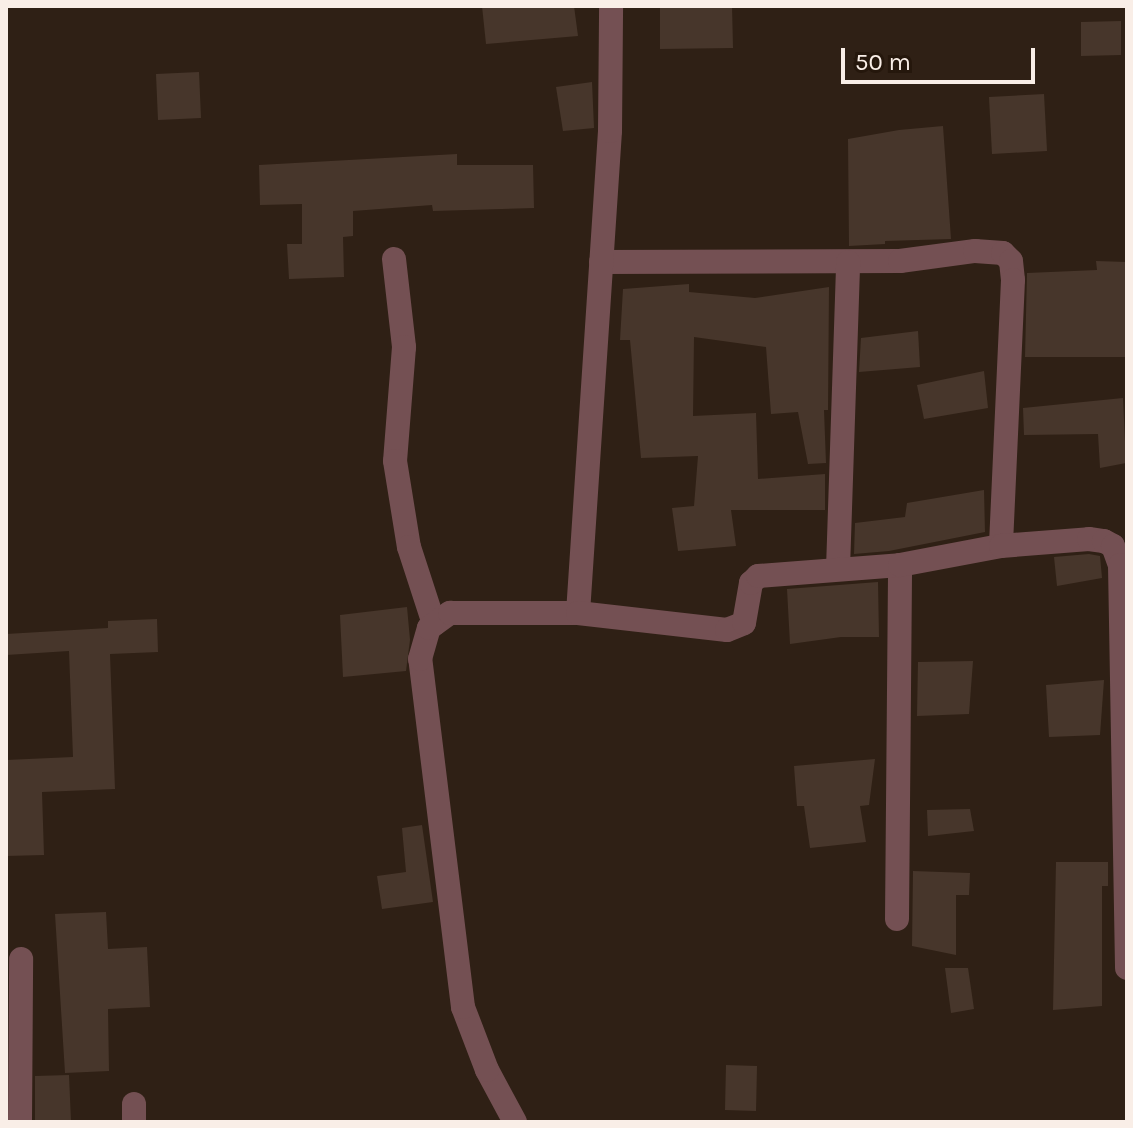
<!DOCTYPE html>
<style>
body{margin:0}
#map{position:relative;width:1133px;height:1128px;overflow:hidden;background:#2f2015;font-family:Karla,sans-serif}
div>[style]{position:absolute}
.building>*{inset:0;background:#47362b}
.minor>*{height:24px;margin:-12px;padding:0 12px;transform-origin:12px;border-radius:12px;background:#745053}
span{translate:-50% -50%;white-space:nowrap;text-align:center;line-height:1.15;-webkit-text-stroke:6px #25170c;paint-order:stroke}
.frame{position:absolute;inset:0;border:8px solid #f9eee7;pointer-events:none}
.scale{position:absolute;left:841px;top:48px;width:194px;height:36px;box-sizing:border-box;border:4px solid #f9eee7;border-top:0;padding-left:10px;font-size:24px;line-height:28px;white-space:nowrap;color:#f9eee7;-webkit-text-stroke:6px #25170c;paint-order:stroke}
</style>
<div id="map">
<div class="building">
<div style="clip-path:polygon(482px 6px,574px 6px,578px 36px,486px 44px)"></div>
<div style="clip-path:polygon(660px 6px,732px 6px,733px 48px,660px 49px)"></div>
<div style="clip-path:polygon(1121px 21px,1121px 55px,1081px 56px,1081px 22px)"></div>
<div style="clip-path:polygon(199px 72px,201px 118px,158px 120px,156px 74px)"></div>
<div style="clip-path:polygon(592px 82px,594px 128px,563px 131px,556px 87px)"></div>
<div style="clip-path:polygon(1044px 94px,1047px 151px,992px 154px,989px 97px)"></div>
<div style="clip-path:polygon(943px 126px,951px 239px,885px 241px,885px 244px,849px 246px,848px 139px,899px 130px)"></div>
<div style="clip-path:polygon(457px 154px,457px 165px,533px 165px,534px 208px,433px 211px,432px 205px,353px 211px,353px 236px,343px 237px,344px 277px,289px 279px,287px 244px,302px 244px,302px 204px,260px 205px,259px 165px)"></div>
<div style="clip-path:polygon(1096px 261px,1127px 262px,1127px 357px,1025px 357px,1027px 273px,1097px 270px)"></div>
<div style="clip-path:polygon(689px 284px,689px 292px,755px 298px,829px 287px,828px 410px,824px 410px,826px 463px,808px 464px,798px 412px,771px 414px,766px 347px,694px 337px,693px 416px,756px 413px,758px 479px,825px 474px,825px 510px,731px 510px,736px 546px,678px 551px,672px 508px,694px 506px,698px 456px,641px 458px,630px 340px,620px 340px,623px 289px)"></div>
<div style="clip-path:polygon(918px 331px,920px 367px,859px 372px,861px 338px)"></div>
<div style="clip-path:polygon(984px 371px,988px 408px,924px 419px,917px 385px)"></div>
<div style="clip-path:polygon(1123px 398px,1126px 463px,1100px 468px,1098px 434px,1024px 435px,1023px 408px)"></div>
<div style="clip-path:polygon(984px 490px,985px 532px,889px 551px,854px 554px,855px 523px,905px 517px,907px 503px)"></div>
<div style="clip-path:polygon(1089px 554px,1100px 556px,1102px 578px,1057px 586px,1054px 557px)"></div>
<div style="clip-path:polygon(878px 582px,879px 637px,841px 637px,790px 644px,787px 589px)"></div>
<div style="clip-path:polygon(407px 607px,410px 640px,406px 671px,343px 677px,340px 615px)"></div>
<div style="clip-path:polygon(157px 619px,158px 652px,110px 654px,115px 789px,42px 792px,44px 855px,6px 856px,6px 760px,73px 757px,69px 651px,6px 655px,6px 634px,108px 628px,108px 621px)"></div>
<div style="clip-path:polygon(973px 661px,969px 714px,917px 716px,918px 662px)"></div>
<div style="clip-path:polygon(1104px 680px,1100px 735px,1049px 737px,1046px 685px)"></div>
<div style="clip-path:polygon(875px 759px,869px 805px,860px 806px,866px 842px,810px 848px,804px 806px,797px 806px,794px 766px)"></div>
<div style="clip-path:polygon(970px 809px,974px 831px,928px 836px,927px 810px)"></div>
<div style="clip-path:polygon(422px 825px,433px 902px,382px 909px,377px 876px,406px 872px,402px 828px)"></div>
<div style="clip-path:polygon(1056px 862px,1108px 862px,1108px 886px,1102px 886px,1102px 1006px,1053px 1010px)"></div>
<div style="clip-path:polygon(913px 871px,970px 873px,969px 895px,956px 895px,956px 955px,912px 946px)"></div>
<div style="clip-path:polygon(106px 912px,108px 949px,147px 947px,150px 1007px,108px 1009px,109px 1071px,65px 1073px,55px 914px)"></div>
<div style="clip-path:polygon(945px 968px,968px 968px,974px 1009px,951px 1013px)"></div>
<div style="clip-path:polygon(726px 1065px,757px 1066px,756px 1111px,725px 1110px)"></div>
<div style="clip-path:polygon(69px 1075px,71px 1122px,35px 1122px,35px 1076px)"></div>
</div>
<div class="minor">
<div style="left:394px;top:259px;width:89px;rotate:83.5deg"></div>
<div style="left:404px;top:347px;width:114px;rotate:94.5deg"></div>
<div style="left:395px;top:461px;width:87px;rotate:80.8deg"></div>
<div style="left:409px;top:547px;width:81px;rotate:72deg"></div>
<div style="left:601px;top:262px;width:299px;rotate:-0.2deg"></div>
<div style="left:900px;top:261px;width:76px;rotate:-7.6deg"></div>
<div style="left:975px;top:251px;width:28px;rotate:4deg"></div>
<div style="left:1003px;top:253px;width:11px;rotate:45deg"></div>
<div style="left:1011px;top:261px;width:19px;rotate:84deg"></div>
<div style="left:1013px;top:280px;width:266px;rotate:92.6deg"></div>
<div style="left:838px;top:569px;width:307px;rotate:-88.1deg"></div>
<div style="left:578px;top:613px;width:483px;rotate:-86.2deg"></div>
<div style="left:610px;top:131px;width:125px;rotate:-89.5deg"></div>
<div style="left:897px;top:919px;width:354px;rotate:-89.5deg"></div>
<div style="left:20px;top:1122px;width:163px;rotate:-89.6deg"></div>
<div style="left:134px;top:1122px;width:18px;rotate:-90deg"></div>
<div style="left:515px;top:1122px;width:59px;rotate:-118.3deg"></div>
<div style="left:487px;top:1070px;width:67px;rotate:-110.9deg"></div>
<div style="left:463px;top:1007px;width:351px;rotate:-97deg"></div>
<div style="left:420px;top:659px;width:32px;rotate:-74deg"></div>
<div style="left:429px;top:628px;width:26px;rotate:-36deg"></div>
<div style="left:450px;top:613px;width:128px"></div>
<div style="left:578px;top:613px;width:150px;rotate:6.5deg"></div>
<div style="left:727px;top:630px;width:18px;rotate:-22deg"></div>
<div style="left:744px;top:623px;width:41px;rotate:-80.1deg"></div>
<div style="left:751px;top:583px;width:10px;rotate:-45deg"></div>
<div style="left:758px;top:576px;width:142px;rotate:-4.4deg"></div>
<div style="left:900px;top:565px;width:103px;rotate:-10.7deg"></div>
<div style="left:1001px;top:546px;width:88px;rotate:-4.5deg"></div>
<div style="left:1089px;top:539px;width:15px;rotate:8deg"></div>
<div style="left:1104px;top:541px;width:10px;rotate:29deg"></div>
<div style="left:1113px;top:546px;width:20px;rotate:70deg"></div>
<div style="left:1120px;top:565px;width:403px;rotate:89deg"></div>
</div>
<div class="frame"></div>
<div class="scale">50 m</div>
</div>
